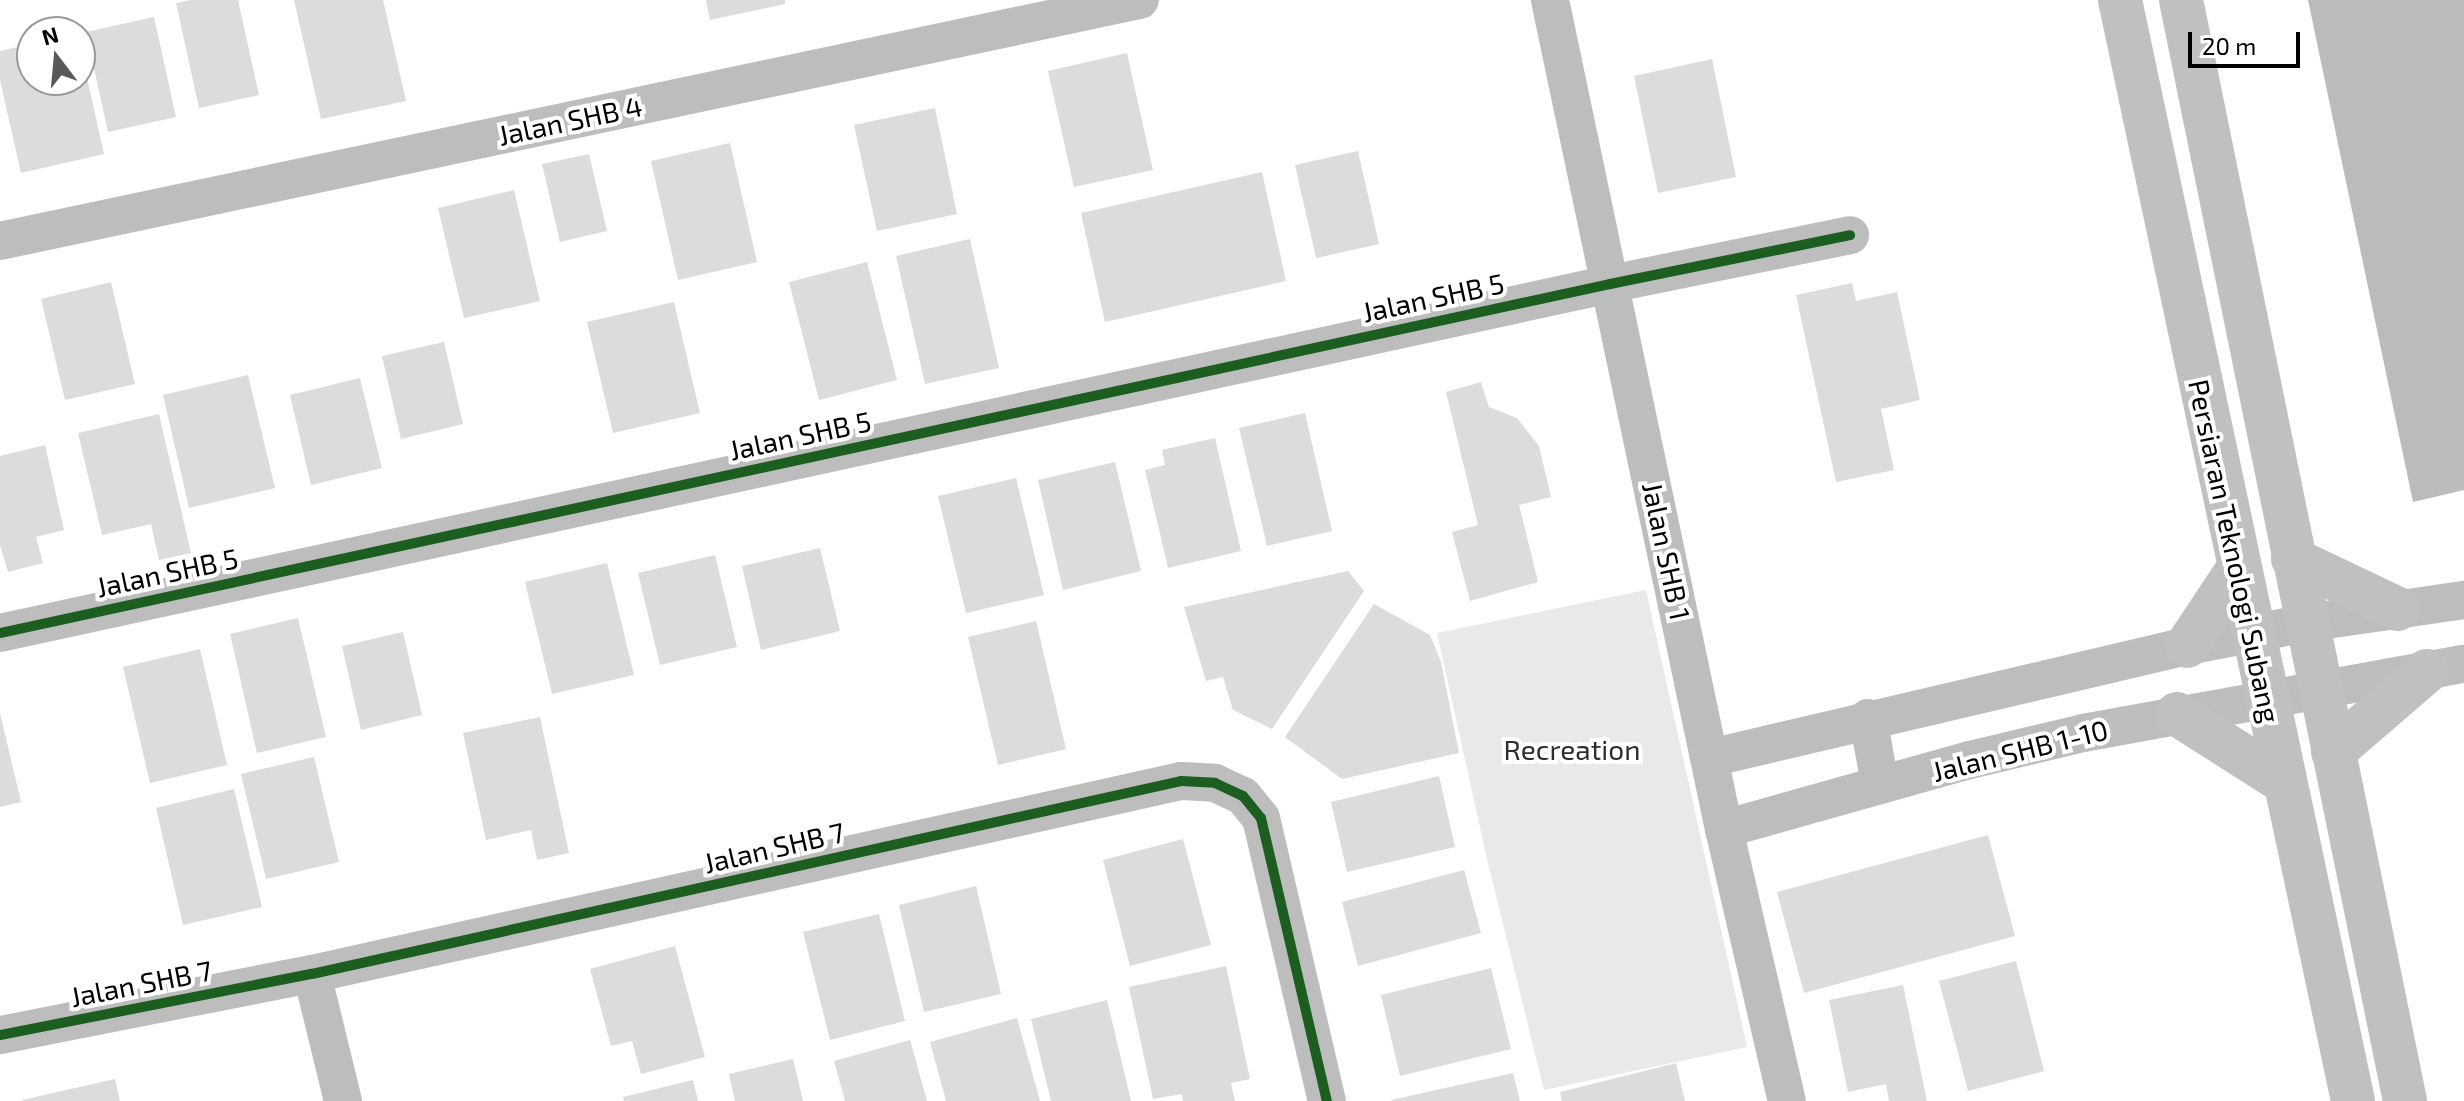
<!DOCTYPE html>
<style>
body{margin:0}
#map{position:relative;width:2464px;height:1101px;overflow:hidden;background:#fff;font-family:"Exo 2",sans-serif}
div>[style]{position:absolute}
.green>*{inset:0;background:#e9e9e9}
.water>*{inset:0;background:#bbb}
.building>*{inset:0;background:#dcdcdc}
.minor>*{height:38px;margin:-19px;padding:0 19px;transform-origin:19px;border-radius:19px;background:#bdbdbd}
.secondary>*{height:44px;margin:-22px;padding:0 22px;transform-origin:22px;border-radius:22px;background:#c0c0c0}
.cycleway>*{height:10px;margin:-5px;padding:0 5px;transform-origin:5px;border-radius:5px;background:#1b5e20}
span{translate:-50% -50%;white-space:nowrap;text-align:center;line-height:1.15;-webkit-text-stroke:8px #fff;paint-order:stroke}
.street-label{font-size:28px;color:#000}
.park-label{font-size:28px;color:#2e2e2e}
.north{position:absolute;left:16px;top:16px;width:80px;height:80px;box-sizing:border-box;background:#fff;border:2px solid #999;border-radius:50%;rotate:344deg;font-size:22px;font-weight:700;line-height:32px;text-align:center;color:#000}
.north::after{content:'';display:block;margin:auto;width:28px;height:36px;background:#595959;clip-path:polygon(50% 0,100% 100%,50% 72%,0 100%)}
.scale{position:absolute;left:2188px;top:32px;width:112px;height:36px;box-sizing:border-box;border:4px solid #000;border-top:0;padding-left:10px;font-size:24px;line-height:28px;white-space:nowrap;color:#000;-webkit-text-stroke:6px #fff;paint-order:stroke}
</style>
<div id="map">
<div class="green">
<div style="clip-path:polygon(1646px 590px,1747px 1047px,1544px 1090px,1487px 859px,1437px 633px)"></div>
</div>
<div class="water">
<div style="clip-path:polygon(2308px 0,2464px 0,2464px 490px,2413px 502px)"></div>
</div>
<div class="building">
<div style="clip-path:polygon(191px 0,238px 0,259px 95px,199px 108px,176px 3px)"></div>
<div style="clip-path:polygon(294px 0,383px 0,406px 101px,321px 119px)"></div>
<div style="clip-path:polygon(706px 0,785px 0,785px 4px,710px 20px)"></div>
<div style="clip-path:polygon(154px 17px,176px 117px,108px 132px,86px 32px)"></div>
<div style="clip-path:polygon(32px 44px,32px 80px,80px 80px,81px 51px,104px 154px,21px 173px,0 80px,0 51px)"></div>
<div style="clip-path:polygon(1127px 53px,1153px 170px,1074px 187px,1048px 71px)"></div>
<div style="clip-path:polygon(1712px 59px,1736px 177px,1658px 193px,1634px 76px)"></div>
<div style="clip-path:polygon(935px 108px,957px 214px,877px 231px,854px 125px)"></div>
<div style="clip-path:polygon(730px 143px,757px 262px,678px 280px,651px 161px)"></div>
<div style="clip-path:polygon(1358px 151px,1379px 244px,1316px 258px,1295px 165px)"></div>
<div style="clip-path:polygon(589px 154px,607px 231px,560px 242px,542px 164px)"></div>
<div style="clip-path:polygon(1262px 172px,1286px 281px,1105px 322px,1081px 213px)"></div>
<div style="clip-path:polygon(514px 190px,540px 301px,464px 318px,438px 208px)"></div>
<div style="clip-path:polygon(970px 239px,999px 368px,925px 384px,896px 256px)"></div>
<div style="clip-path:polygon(867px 262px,897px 380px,819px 400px,789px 282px)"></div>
<div style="clip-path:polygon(111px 282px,135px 384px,65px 400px,41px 299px)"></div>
<div style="clip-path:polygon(1852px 283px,1856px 301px,1897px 292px,1920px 400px,1881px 409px,1894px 470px,1836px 482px,1796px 295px)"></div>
<div style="clip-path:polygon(674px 302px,700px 413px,613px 433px,587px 322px)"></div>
<div style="clip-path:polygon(444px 342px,463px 424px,401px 439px,382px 356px)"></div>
<div style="clip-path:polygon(248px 375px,275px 488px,189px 508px,163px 395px)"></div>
<div style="clip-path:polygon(360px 378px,382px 468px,311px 485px,290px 395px)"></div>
<div style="clip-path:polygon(1481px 382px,1489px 407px,1517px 418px,1539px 446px,1551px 497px,1519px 505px,1538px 582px,1470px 601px,1452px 532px,1478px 525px,1446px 392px)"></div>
<div style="clip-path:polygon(1305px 413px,1332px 531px,1267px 546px,1239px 428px)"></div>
<div style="clip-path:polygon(159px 414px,191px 553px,159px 560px,151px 524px,102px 535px,78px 433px)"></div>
<div style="clip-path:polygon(1215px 438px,1241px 551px,1168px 568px,1145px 470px,1165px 465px,1162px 450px)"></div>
<div style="clip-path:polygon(45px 445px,64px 530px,36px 537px,43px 563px,8px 572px,0 545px,0 456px)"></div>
<div style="clip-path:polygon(1115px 462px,1141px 571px,1063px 590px,1038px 480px)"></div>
<div style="clip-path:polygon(1016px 478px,1044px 595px,966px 613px,938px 496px)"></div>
<div style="clip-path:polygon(820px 548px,840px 631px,761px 650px,742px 566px)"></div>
<div style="clip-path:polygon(715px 555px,737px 647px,660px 665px,638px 573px)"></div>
<div style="clip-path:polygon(607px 563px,634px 675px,552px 694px,525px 582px)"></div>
<div style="clip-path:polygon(1348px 571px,1364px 591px,1272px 729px,1233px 710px,1223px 677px,1206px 681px,1184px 607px)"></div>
<div style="clip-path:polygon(1374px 604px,1430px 635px,1441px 662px,1459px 753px,1342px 779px,1285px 737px)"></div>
<div style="clip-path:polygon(298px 618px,326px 737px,257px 753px,230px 634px)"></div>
<div style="clip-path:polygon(1036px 621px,1066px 749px,998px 765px,968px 637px)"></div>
<div style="clip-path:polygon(403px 632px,422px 715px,361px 730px,342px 646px)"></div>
<div style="clip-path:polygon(200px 649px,227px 765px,150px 783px,123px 667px)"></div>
<div style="clip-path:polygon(0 713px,21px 802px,0 807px)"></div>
<div style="clip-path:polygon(540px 717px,569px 853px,537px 860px,531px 830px,486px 840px,463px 733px)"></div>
<div style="clip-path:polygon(314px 757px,339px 862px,266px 879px,241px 774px)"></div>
<div style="clip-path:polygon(1439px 776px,1455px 847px,1347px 872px,1331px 802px)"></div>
<div style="clip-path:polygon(234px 789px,262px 907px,183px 925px,156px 808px)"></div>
<div style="clip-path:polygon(1988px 835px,2015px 936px,1804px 993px,1777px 892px)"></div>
<div style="clip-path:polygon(1183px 839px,1211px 945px,1130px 966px,1103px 860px)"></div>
<div style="clip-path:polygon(1464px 870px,1481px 933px,1358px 966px,1342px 902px)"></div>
<div style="clip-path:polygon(976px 886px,1001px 994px,924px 1012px,899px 905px)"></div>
<div style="clip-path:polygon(879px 914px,905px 1021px,830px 1040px,803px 932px)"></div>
<div style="clip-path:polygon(675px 946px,705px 1057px,641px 1074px,632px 1041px,611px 1046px,590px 969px)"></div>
<div style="clip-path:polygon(2016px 961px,2044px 1071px,1968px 1091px,1939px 981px)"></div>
<div style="clip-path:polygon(1226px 966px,1250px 1079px,1231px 1083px,1235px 1101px,1183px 1101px,1182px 1094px,1153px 1099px,1129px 987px)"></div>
<div style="clip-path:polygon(1491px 968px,1511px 1049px,1400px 1076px,1381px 995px)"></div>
<div style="clip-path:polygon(1903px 985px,1927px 1101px,1889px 1101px,1886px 1084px,1848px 1092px,1829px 1000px)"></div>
<div style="clip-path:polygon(1107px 1000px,1131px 1101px,1051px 1101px,1031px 1019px)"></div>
<div style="clip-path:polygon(1017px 1018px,1040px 1101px,946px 1101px,930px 1042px)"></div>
<div style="clip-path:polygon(910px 1040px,927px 1101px,845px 1101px,834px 1061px)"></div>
<div style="clip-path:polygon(793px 1059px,803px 1101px,735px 1101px,729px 1074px)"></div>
<div style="clip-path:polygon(1676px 1063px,1685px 1101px,1562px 1101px,1560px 1092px)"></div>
<div style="clip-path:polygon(1513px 1073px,1520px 1101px,1392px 1101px,1391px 1100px)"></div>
<div style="clip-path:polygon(115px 1079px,120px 1101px,22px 1101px,22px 1100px)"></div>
<div style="clip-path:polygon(693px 1080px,698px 1101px,624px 1101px,623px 1097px)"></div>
</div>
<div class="minor">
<div style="left:1550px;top:0;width:847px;rotate:78.15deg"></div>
<div style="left:1724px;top:829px;width:279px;rotate:77deg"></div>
<div style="left:0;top:241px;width:1165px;rotate:-11.94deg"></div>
<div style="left:0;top:633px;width:1647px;rotate:-12.23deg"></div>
<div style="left:1610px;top:284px;width:245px;rotate:-11.5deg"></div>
<div style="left:1868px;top:718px;width:67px;rotate:79.7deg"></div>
<div style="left:1710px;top:758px;width:490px;rotate:-13.2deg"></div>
<div style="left:2187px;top:646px;width:121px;rotate:-10.9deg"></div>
<div style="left:2306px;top:623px;width:160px;rotate:-8.3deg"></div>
<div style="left:1724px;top:829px;width:255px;rotate:-15.7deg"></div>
<div style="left:1970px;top:760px;width:116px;rotate:-13.4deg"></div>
<div style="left:2083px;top:733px;width:387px;rotate:-10.3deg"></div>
<div style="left:312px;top:974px;width:131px;rotate:76.3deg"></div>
<div style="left:0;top:1035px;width:318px;rotate:-11.1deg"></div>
<div style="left:312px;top:974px;width:890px;rotate:-12.52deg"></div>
<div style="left:1181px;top:781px;width:34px;rotate:3deg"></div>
<div style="left:1215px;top:783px;width:31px;rotate:25deg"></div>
<div style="left:1243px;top:796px;width:28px;rotate:51deg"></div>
<div style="left:1261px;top:818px;width:291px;rotate:76.9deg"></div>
</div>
<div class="secondary">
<div style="left:2120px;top:0;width:1125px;rotate:78.05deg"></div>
<div style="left:2181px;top:0;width:1124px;rotate:78.5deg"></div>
<div style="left:2293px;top:559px;width:116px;rotate:25.5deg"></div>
<div style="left:2187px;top:646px;width:92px;rotate:-56.5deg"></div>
<div style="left:2177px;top:714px;width:127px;rotate:32.4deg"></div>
<div style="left:2333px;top:752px;width:124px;rotate:-40.8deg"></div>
</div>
<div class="cycleway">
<div style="left:0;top:633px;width:1647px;rotate:-12.23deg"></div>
<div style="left:1610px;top:284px;width:245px;rotate:-11.5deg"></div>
<div style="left:0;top:1035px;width:318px;rotate:-11.1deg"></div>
<div style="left:312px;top:974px;width:890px;rotate:-12.52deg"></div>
<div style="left:1181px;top:781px;width:34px;rotate:3deg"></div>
<div style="left:1215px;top:783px;width:31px;rotate:25deg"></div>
<div style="left:1243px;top:796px;width:28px;rotate:51deg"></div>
<div style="left:1261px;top:818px;width:291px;rotate:76.9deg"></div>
</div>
<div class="street-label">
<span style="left:570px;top:120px;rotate:-12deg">Jalan SHB 4</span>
<span style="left:1433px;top:297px;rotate:-12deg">Jalan SHB 5</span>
<span style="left:800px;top:435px;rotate:-12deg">Jalan SHB 5</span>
<span style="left:1667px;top:551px;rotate:78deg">Jalan SHB 1</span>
<span style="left:2235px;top:551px;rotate:78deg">Persiaran Teknologi Subang</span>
<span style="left:167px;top:572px;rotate:-12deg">Jalan SHB 5</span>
<span style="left:2020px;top:750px;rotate:-14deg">Jalan SHB 1-10</span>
<span style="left:774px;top:847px;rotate:-13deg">Jalan SHB 7</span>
<span style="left:141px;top:983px;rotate:-11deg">Jalan SHB 7</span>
</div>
<div class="park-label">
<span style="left:1572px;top:749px">Recreation</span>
</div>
<div class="north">N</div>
<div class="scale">20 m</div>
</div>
